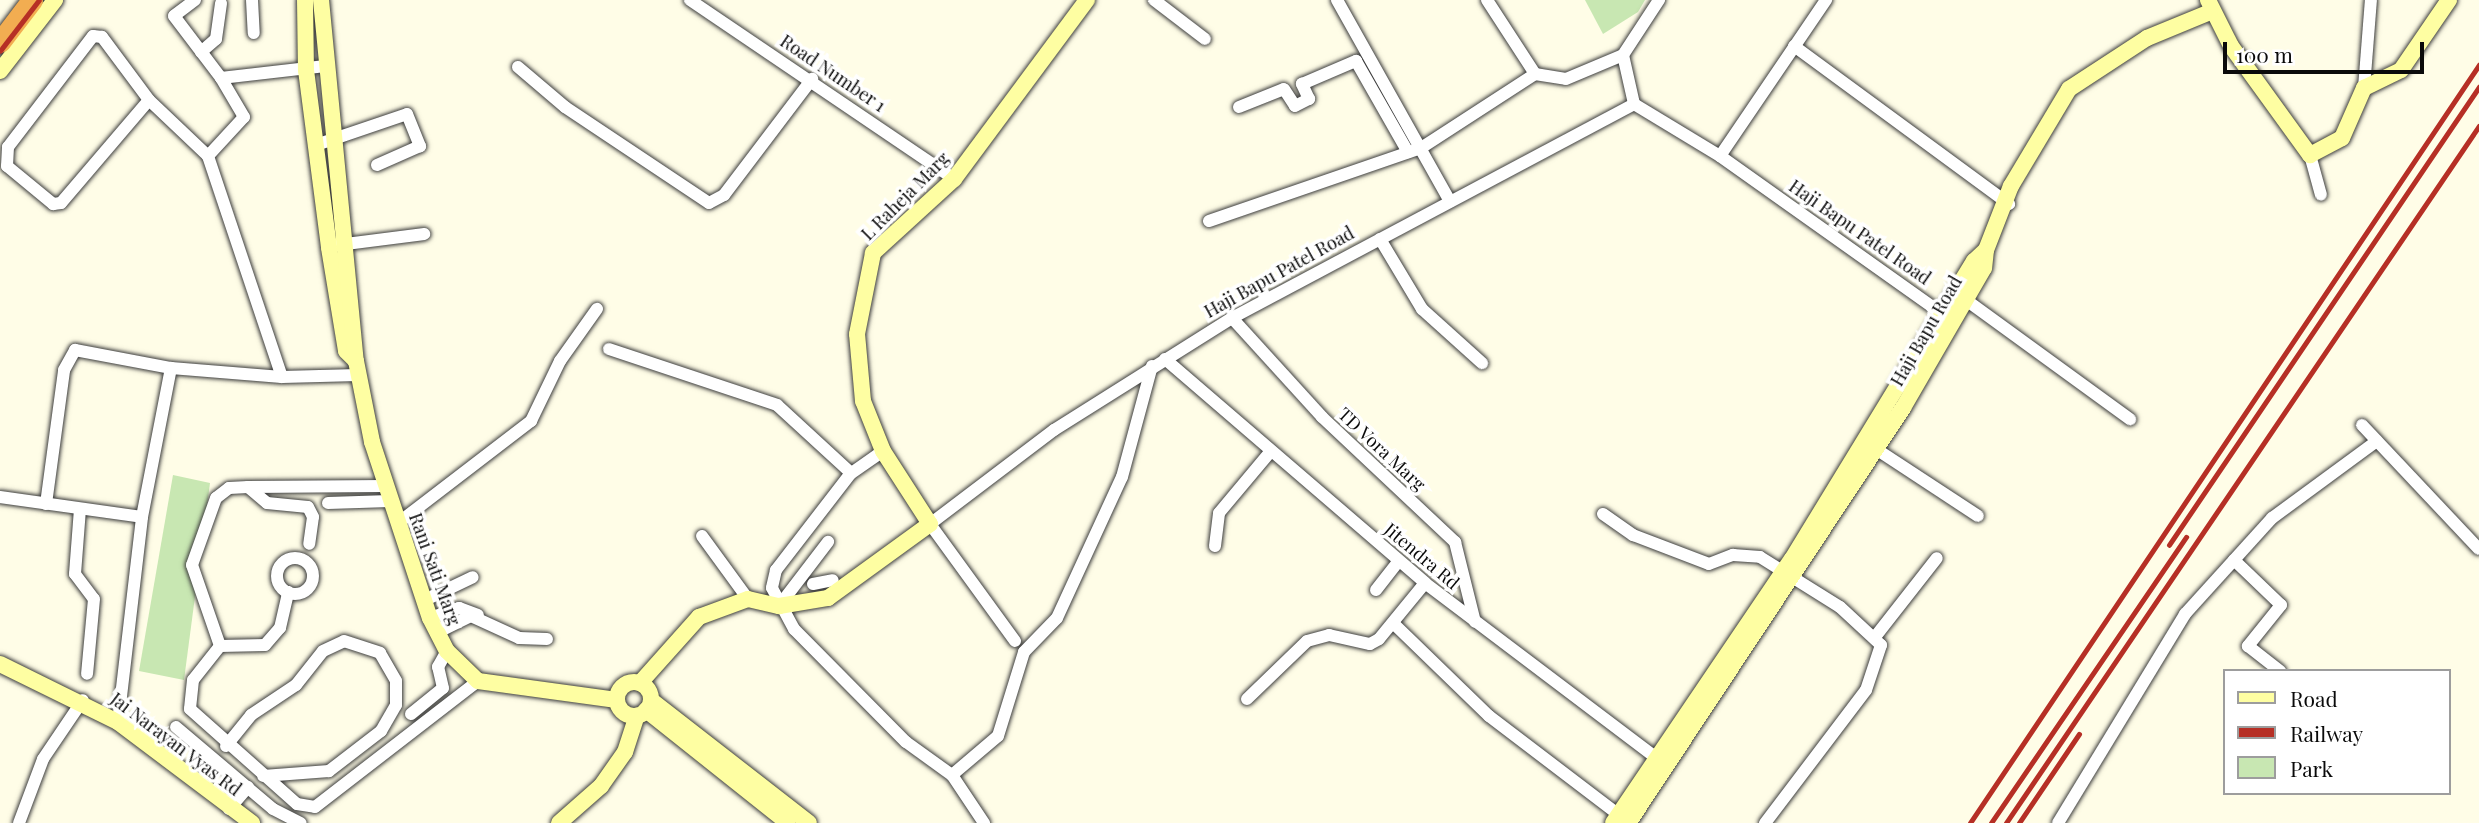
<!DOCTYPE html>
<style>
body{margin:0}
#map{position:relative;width:2479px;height:823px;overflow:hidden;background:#fffde7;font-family:"Playfair Display",serif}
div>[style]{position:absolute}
.green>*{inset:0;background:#c8e7b2}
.roads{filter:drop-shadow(0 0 2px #3d3d3d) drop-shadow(0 0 2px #3d3d3d)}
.street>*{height:12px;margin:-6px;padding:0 6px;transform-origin:6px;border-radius:6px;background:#fff}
.street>.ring{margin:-6px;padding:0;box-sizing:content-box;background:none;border:12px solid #fff;border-radius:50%}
.secondary>*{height:16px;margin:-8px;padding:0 8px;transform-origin:8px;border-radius:8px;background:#fefea2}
.secondary>.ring{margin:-8px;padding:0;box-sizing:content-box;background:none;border:16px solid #fefea2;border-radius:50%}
.highway>*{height:21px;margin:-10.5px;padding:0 10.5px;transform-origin:10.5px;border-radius:10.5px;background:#f2ad51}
.rail>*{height:4.5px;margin:-2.25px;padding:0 2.25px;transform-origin:2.25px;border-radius:2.25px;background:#b62f25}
span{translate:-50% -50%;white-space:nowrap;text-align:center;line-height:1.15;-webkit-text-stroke:7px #fff;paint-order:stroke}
.street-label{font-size:18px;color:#0a0a0a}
.legend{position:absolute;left:2223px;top:669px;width:228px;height:126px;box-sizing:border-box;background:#fff;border:2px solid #9d9d9d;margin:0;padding:9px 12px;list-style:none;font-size:21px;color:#0a0a0a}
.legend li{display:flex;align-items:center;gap:14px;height:35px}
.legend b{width:35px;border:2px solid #9d9d9d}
.scale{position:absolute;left:2223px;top:42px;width:201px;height:32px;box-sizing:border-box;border:4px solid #0a0a0a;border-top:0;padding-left:9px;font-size:21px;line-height:24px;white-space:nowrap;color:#0a0a0a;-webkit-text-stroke:5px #fff;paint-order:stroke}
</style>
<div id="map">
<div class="green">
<div style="clip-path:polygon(1585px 0,1645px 0,1638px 12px,1603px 34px)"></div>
<div style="clip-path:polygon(173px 475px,210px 483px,184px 680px,139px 671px)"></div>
</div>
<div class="roads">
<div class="street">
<div style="left:195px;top:0;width:26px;rotate:143deg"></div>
<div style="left:174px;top:16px;width:78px;rotate:52.8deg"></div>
<div style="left:221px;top:78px;width:105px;rotate:-6.6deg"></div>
<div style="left:252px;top:0;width:33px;rotate:87deg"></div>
<div style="left:690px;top:0;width:319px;rotate:34.1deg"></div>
<div style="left:1154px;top:0;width:64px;rotate:37.4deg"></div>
<div style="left:1337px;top:0;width:231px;rotate:60.7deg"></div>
<div style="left:1487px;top:0;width:88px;rotate:57deg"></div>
<div style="left:1535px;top:74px;width:31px;rotate:9deg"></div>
<div style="left:1566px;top:79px;width:62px;rotate:-22.8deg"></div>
<div style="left:1623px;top:55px;width:66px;rotate:-56.8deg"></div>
<div style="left:1794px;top:46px;width:267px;rotate:36.3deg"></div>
<div style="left:201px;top:52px;width:20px;rotate:-41deg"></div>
<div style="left:216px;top:39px;width:36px;rotate:-82deg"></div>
<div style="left:1623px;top:55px;width:50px;rotate:77.3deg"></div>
<div style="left:518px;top:67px;width:62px;rotate:40.4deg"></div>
<div style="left:565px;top:107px;width:173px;rotate:33.7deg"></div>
<div style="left:709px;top:203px;width:17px;rotate:-28deg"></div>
<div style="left:724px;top:195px;width:146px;rotate:-52.8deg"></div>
<div style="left:2364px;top:88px;width:88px;rotate:-85.5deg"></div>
<div style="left:149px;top:100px;width:79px;rotate:-126.7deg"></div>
<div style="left:102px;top:37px;width:9px;rotate:-174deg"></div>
<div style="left:93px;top:36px;width:140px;rotate:127.4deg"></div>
<div style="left:8px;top:147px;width:19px;rotate:93deg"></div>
<div style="left:7px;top:166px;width:60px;rotate:39.6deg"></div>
<div style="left:53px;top:204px;width:8px;rotate:-7deg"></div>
<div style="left:61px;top:203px;width:135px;rotate:-49.5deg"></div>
<div style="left:149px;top:100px;width:81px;rotate:43.5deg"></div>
<div style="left:208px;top:156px;width:53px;rotate:-47.3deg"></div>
<div style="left:244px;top:117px;width:45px;rotate:-120.5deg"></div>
<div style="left:1239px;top:107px;width:48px;rotate:-21.8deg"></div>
<div style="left:1284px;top:89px;width:20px;rotate:57deg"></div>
<div style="left:1295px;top:106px;width:16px;rotate:-27deg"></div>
<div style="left:1309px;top:99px;width:17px;rotate:-115deg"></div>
<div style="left:1302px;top:84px;width:59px;rotate:-23.1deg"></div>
<div style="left:1356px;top:61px;width:105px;rotate:60.3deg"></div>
<div style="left:316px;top:145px;width:96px;rotate:-18.8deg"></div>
<div style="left:407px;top:114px;width:35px;rotate:68deg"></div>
<div style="left:420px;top:146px;width:47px;rotate:156.2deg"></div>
<div style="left:2310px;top:155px;width:41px;rotate:74.6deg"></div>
<div style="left:208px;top:156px;width:233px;rotate:71.5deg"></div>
<div style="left:1720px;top:156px;width:189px;rotate:-55.8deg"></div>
<div style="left:1209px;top:221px;width:224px;rotate:-19deg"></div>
<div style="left:1421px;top:148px;width:136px;rotate:-33deg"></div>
<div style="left:1380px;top:239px;width:82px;rotate:59deg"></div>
<div style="left:1422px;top:309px;width:81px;rotate:42deg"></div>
<div style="left:338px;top:245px;width:87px;rotate:-7.3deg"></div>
<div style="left:1966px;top:300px;width:203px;rotate:36deg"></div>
<div style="left:1232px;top:318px;width:134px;rotate:47.7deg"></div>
<div style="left:1322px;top:417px;width:183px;rotate:43.2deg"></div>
<div style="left:1455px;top:542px;width:82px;rotate:76deg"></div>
<div style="left:609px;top:349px;width:177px;rotate:18.4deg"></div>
<div style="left:777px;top:405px;width:100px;rotate:42.6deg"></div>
<div style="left:1165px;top:359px;width:343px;rotate:40.7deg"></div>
<div style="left:1425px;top:583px;width:297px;rotate:37.1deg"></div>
<div style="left:2362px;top:425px;width:170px;rotate:46.7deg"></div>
<div style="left:1870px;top:445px;width:129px;rotate:33.3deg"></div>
<div style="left:883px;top:451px;width:39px;rotate:145deg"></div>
<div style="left:851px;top:473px;width:123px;rotate:127.7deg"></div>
<div style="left:776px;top:570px;width:18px;rotate:103deg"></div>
<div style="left:772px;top:588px;width:47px;rotate:61.8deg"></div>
<div style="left:794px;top:629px;width:159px;rotate:45.3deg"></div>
<div style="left:906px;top:742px;width:57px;rotate:35.7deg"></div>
<div style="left:952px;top:775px;width:58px;rotate:56.3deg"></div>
<div style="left:385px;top:486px;width:137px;rotate:179.6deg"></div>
<div style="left:248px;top:487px;width:19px;rotate:177deg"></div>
<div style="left:229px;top:488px;width:16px;rotate:142deg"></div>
<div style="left:216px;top:498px;width:71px;rotate:109.7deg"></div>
<div style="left:192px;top:565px;width:86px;rotate:70.9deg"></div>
<div style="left:220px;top:646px;width:43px;rotate:128.5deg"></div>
<div style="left:193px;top:680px;width:29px;rotate:96deg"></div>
<div style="left:190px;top:709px;width:143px;rotate:41.6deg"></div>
<div style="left:297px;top:804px;width:18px;rotate:9deg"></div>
<div style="left:315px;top:807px;width:206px;rotate:-37.7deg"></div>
<div style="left:248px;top:487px;width:25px;rotate:40deg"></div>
<div style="left:267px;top:503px;width:41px;rotate:5.6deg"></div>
<div style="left:308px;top:507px;width:11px;rotate:63deg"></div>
<div style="left:313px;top:517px;width:27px;rotate:98deg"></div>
<div style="left:0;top:497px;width:143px;rotate:8deg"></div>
<div style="left:328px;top:503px;width:62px;rotate:-1.8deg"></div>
<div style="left:46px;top:504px;width:135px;rotate:-82.3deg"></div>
<div style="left:64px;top:370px;width:23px;rotate:-61deg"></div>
<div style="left:75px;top:350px;width:98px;rotate:10.6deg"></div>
<div style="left:171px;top:368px;width:111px;rotate:4.6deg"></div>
<div style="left:282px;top:377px;width:76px;rotate:-1.5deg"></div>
<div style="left:80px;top:509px;width:65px;rotate:94.4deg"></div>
<div style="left:75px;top:574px;width:31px;rotate:53deg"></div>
<div style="left:94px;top:599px;width:75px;rotate:95.3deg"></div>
<div style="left:1603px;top:514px;width:37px;rotate:35deg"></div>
<div style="left:1633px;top:535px;width:81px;rotate:20.9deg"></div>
<div style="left:1709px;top:564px;width:26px;rotate:-21deg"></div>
<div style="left:1733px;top:555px;width:27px;rotate:4deg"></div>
<div style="left:1760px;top:557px;width:94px;rotate:32deg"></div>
<div style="left:1840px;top:607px;width:56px;rotate:42.8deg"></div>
<div style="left:1881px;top:645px;width:47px;rotate:108.4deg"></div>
<div style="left:1866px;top:690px;width:167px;rotate:127.2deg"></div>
<div style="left:398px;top:523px;width:168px;rotate:-37.5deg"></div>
<div style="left:531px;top:421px;width:67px;rotate:-64.2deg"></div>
<div style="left:560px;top:361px;width:64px;rotate:-54.6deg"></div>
<div style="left:702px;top:536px;width:78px;rotate:53.9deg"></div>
<div style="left:1215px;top:546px;width:33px;rotate:-83deg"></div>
<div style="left:1219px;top:513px;width:81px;rotate:-50deg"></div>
<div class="ring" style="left:277px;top:558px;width:24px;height:24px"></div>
<div style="left:2234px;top:560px;width:65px;rotate:43.8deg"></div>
<div style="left:2281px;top:605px;width:53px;rotate:128.8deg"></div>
<div style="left:2248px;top:646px;width:41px;rotate:38deg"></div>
<div style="left:813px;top:584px;width:20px;rotate:-11deg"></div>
<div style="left:1376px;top:590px;width:37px;rotate:-52deg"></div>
<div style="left:423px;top:601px;width:55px;rotate:-25.6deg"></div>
<div style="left:779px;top:606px;width:81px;rotate:-52.6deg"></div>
<div style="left:430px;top:618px;width:31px;rotate:-19deg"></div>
<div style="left:459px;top:608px;width:20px;rotate:20deg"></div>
<div style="left:1393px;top:623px;width:134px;rotate:44.1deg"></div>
<div style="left:1489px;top:716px;width:163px;rotate:37.3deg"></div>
<div style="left:436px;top:633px;width:39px;rotate:-26deg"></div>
<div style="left:471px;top:616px;width:53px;rotate:24.6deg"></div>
<div style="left:519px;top:638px;width:28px;rotate:2deg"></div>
<div style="left:1875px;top:637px;width:100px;rotate:-51.9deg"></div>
<div style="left:1015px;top:641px;width:145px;rotate:-126deg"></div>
<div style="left:930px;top:524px;width:156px;rotate:-37.2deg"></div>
<div style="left:1054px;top:430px;width:210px;rotate:-32.2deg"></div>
<div style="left:1232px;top:318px;width:455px;rotate:-28deg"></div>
<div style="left:1634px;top:104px;width:100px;rotate:31.2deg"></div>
<div style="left:1720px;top:156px;width:280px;rotate:35.4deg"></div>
<div style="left:220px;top:646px;width:45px;rotate:-1.3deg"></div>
<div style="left:265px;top:645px;width:23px;rotate:-49deg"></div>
<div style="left:280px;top:628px;width:37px;rotate:-77deg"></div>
<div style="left:1247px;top:699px;width:83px;rotate:-44deg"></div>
<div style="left:1307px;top:641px;width:23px;rotate:-15deg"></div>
<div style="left:1329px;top:635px;width:42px;rotate:12.4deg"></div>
<div style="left:1370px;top:644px;width:10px;rotate:-29deg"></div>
<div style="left:1379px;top:639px;width:72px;rotate:-50.6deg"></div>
<div style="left:411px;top:714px;width:41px;rotate:-39.1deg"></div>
<div style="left:443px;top:688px;width:22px;rotate:-103deg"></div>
<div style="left:438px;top:667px;width:18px;rotate:-61deg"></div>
<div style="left:118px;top:722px;width:206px;rotate:-83.3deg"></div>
<div style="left:142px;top:517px;width:152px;rotate:-79deg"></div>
<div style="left:176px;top:727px;width:127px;rotate:40.2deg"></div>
<div style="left:273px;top:809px;width:31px;rotate:27deg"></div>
<div style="left:226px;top:746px;width:40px;rotate:-51deg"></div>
<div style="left:251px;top:715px;width:54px;rotate:-33.7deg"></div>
<div style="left:296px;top:685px;width:43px;rotate:-51.5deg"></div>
<div style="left:323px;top:651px;width:23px;rotate:-25deg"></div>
<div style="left:344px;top:641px;width:38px;rotate:18deg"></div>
<div style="left:380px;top:653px;width:32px;rotate:60deg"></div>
<div style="left:396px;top:681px;width:24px;rotate:90deg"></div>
<div style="left:396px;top:705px;width:30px;rotate:120deg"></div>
<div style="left:381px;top:731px;width:66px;rotate:142.4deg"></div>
<div style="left:329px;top:771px;width:66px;rotate:175.7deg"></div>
<div style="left:952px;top:775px;width:60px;rotate:-40.3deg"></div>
<div style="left:998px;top:736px;width:88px;rotate:-72.8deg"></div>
<div style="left:1024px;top:652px;width:47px;rotate:-45.9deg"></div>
<div style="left:1057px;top:618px;width:155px;rotate:-65.3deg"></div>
<div style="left:1122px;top:477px;width:115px;rotate:-74.9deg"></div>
<div style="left:229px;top:809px;width:29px;rotate:-49deg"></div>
<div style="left:19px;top:823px;width:68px;rotate:-69.4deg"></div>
<div style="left:43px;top:759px;width:71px;rotate:-55.9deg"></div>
<div style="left:2058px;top:823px;width:245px;rotate:-58.7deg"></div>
<div style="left:2185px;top:614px;width:130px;rotate:-47.8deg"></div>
<div style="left:2272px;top:518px;width:130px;rotate:-36.3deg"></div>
</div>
<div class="secondary">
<div style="left:305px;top:0;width:70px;rotate:89.2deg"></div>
<div style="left:306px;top:70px;width:179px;rotate:82.6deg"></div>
<div style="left:329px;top:248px;width:104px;rotate:80.6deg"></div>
<div style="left:346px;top:351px;width:14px;rotate:45deg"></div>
<div style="left:321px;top:0;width:363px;rotate:84.5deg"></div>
<div style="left:356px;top:361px;width:83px;rotate:78.8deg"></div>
<div style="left:372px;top:442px;width:185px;rotate:71.8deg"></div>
<div style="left:430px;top:618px;width:37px;rotate:63deg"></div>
<div style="left:447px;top:651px;width:43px;rotate:44.1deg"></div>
<div style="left:478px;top:681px;width:140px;rotate:7.8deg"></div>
<div style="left:2208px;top:0;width:51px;rotate:63.4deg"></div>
<div style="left:2231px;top:46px;width:135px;rotate:54.1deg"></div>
<div style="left:2310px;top:155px;width:36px;rotate:-28deg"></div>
<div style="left:2342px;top:138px;width:55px;rotate:-66.3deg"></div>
<div style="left:2364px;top:88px;width:41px;rotate:-25.9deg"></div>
<div style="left:2401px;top:70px;width:85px;rotate:-55.6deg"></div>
<div style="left:0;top:71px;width:90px;rotate:-52.2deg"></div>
<div style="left:1986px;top:250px;width:69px;rotate:-68.7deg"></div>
<div style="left:2011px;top:186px;width:113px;rotate:-59.1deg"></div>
<div style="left:2069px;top:89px;width:93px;rotate:-33.2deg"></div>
<div style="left:2147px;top:38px;width:68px;rotate:-22.4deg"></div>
<div style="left:0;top:664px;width:131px;rotate:26.2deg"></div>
<div style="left:118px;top:722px;width:168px;rotate:37deg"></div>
<div class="ring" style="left:617px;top:682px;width:18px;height:18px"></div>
<div style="left:640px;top:683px;width:89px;rotate:-48.2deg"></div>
<div style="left:699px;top:617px;width:52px;rotate:-20.2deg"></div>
<div style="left:748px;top:599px;width:32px;rotate:13deg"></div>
<div style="left:779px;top:606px;width:50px;rotate:-9.3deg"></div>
<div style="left:828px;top:598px;width:126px;rotate:-36deg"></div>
<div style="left:930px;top:524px;width:87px;rotate:-122.8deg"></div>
<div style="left:883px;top:451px;width:54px;rotate:-111.8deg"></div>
<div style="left:863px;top:401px;width:67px;rotate:-95.1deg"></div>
<div style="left:857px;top:334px;width:83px;rotate:-78.8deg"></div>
<div style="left:873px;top:253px;width:110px;rotate:-42.4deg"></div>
<div style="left:954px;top:179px;width:223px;rotate:-53.4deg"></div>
<div style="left:651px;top:700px;width:200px;rotate:37.9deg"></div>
<div style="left:646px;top:710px;width:181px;rotate:38.5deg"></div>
<div style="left:559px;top:823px;width:56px;rotate:-41.4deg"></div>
<div style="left:601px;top:786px;width:42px;rotate:-54.8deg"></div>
<div style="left:625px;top:752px;width:38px;rotate:-72deg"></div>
<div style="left:1613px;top:823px;width:319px;rotate:-55.9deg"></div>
<div style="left:1792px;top:559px;width:349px;rotate:-58.6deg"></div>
<div style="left:1974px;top:261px;width:16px;rotate:-43deg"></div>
<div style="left:1986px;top:250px;width:18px;rotate:96deg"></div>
<div style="left:1984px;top:268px;width:162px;rotate:120.1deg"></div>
<div style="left:1903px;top:408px;width:498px;rotate:123.5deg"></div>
</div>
<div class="highway">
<div style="left:0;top:42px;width:53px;rotate:-52.7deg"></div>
</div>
</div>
<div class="rail">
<div style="left:0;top:51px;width:64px;rotate:-52.6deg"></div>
<div style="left:2169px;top:545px;width:553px;rotate:-55.91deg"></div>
<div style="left:1970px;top:823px;width:913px;rotate:-56.12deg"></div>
<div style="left:1991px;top:823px;width:346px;rotate:-55.7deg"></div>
<div style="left:2006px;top:823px;width:842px;rotate:-55.84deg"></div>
<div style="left:2019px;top:823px;width:107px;rotate:-56deg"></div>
</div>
<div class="street-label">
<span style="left:833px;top:73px;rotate:34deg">Road Number 1</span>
<span style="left:905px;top:196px;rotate:-45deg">L Raheja Marg</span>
<span style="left:1860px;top:232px;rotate:35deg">Haji Bapu Patel Road</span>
<span style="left:1279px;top:272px;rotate:-29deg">Haji Bapu Patel Road</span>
<span style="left:1926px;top:331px;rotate:-60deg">Haji Bapu Road</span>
<span style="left:1382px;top:449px;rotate:43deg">TD Vora Marg</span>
<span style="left:1422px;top:556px;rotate:40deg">Jitendra Rd</span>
<span style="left:435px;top:569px;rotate:70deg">Rani Sati Marg</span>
<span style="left:176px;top:744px;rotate:37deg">Jai Narayan Vyas Rd</span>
</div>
<ul class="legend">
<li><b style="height:9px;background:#fefea2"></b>Road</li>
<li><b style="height:9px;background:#b62f25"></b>Railway</li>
<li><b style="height:19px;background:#c8e7b2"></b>Park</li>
</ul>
<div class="scale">100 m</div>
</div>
